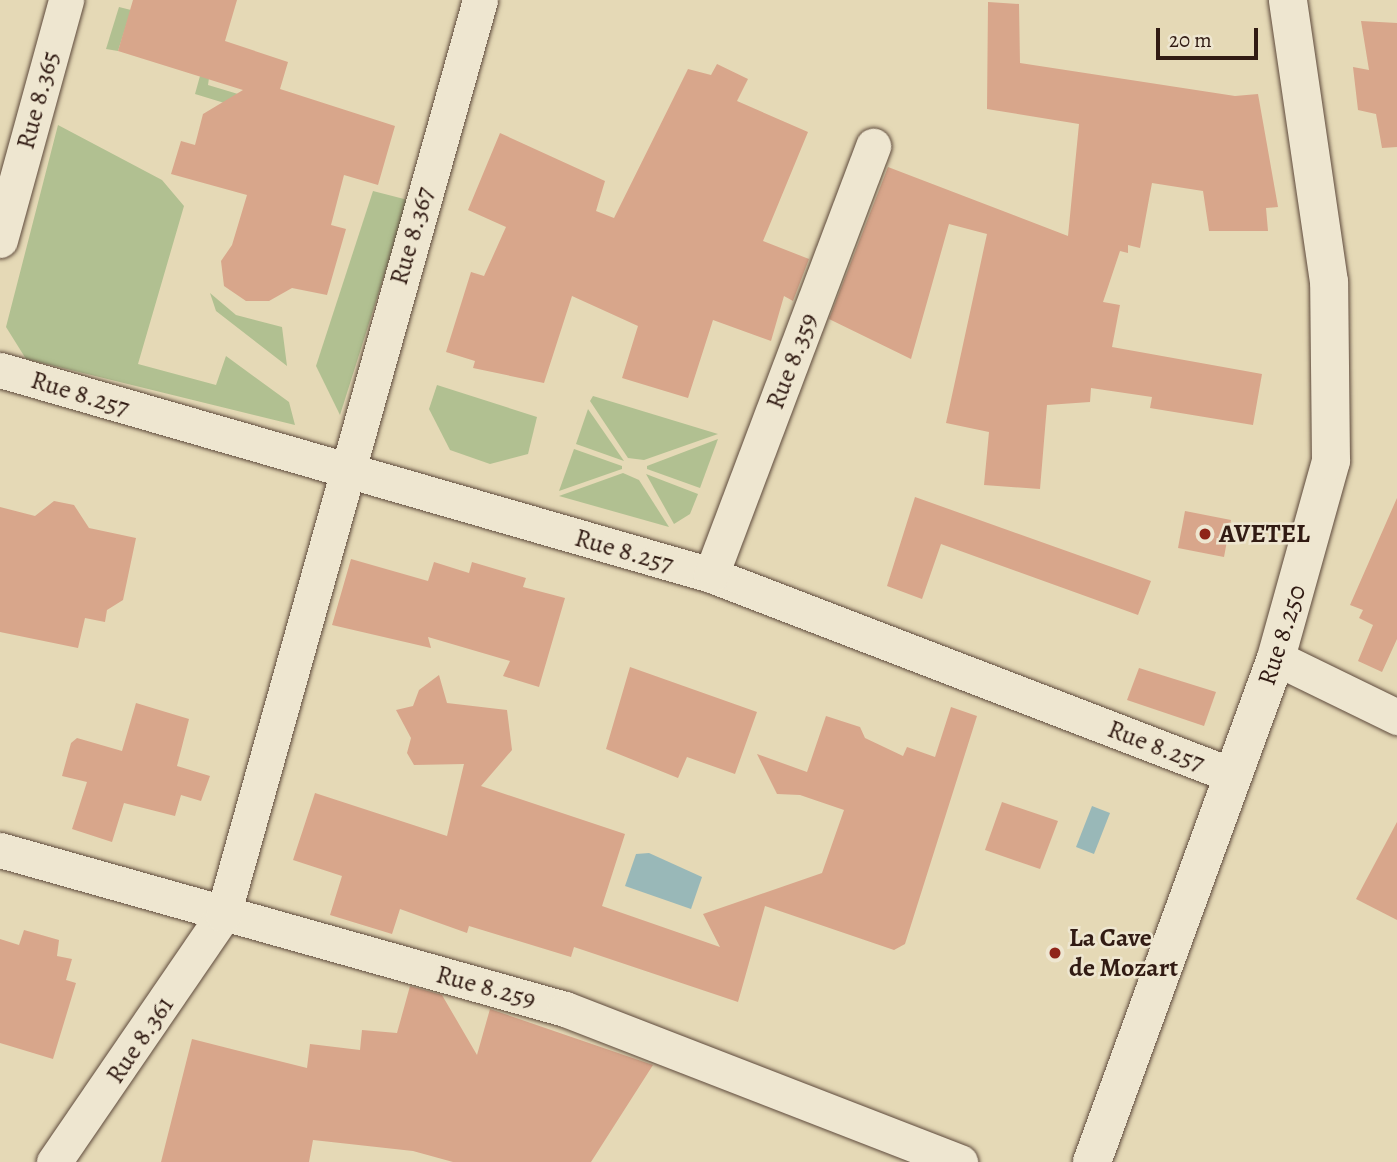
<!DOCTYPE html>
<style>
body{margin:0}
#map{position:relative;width:1397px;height:1162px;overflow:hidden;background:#e5d9b6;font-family:Alegreya,serif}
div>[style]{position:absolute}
.green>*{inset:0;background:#b1c091}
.water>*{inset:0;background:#99b8b8}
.building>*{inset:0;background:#d8a68b}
.roads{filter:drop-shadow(0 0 2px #5e4a3c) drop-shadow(0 0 2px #5e4a3c)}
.street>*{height:35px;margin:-17.5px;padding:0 17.5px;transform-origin:17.5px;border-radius:17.5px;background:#eee6d0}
.secondary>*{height:38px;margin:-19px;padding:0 19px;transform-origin:19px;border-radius:19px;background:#eee6d0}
.dots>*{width:19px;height:19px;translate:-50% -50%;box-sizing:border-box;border:4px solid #eee6d0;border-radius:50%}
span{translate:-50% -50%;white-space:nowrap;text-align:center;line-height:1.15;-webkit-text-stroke:5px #eee6d0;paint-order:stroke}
.street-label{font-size:26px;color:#311b13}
.poi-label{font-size:26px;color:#311b13;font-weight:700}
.left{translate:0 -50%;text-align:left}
.scale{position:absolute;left:1156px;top:28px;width:102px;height:32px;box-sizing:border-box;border:4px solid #311b13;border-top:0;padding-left:9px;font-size:21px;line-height:24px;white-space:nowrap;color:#311b13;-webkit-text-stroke:5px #eee6d0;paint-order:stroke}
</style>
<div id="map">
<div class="green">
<div style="clip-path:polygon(119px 7px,131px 10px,118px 51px,106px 49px)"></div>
<div style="clip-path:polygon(200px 76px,209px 78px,208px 85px,248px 97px,244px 109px,195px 94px)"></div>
<div style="clip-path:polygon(58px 125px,162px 180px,184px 206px,138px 364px,216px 385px,226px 356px,289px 402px,295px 425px,26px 359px,6px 327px)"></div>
<div style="clip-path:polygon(373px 191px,408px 200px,340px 415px,316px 366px)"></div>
<div style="clip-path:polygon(210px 293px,236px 315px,282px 327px,287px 366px,216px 311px)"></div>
<div style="clip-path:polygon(437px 385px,537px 417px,528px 454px,490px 464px,450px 450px,429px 409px)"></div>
<div style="clip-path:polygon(593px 396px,718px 434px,644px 460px,628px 458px,590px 401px)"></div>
<div style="clip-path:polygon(588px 409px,624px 461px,576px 444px)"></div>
<div style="clip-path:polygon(718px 439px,700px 488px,647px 469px,647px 466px)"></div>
<div style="clip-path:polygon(574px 449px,622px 466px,622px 469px,559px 491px)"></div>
<div style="clip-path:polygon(623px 473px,639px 480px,669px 527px,559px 496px)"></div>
<div style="clip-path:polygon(646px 474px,698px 494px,690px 514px,674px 524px)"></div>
</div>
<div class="water">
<div style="clip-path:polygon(1092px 806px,1110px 813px,1094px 854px,1076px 847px)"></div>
<div style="clip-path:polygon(649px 853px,702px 877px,691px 909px,625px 886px,636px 854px)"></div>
</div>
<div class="building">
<div style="clip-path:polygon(133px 0,237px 0,225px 41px,288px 62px,280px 89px,395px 126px,378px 185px,344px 175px,331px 225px,346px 229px,327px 295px,292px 288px,269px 301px,246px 301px,224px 286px,221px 261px,232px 245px,247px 195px,171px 174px,181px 141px,195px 145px,203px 114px,243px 90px,118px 51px)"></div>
<div style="clip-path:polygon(988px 2px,1019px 4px,1020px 63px,1235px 96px,1258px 94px,1278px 207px,1266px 208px,1268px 231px,1209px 231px,1203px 191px,1152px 183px,1140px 248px,1128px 245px,1128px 253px,1120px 251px,1103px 302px,1120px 305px,1112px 347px,1262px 374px,1253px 425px,1150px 408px,1152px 397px,1091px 388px,1090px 402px,1047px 405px,1040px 489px,984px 485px,989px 432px,946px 423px,987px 234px,949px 224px,911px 359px,829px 319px,888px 167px,1068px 236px,1079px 124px,987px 109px)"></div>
<div style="clip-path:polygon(1361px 21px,1397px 23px,1397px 147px,1382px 148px,1376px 114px,1358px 110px,1353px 67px,1369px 70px)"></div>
<div style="clip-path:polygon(717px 64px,748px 79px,737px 101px,808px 132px,763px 241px,809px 259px,793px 301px,784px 296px,771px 341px,713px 320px,688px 398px,622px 378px,638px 326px,572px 296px,544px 383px,473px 368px,475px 361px,446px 352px,471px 272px,484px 276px,506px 227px,468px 210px,500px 133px,605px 181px,596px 211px,614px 218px,688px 69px,711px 75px)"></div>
<div style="clip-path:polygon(915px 497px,1151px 581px,1138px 615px,941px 544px,922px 599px,887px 586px)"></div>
<div style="clip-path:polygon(1397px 498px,1397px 639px,1382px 672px,1358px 661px,1373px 625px,1359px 618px,1363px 610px,1350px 605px)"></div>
<div style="clip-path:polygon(54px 501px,74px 505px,89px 528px,136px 538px,123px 600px,107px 610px,105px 622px,85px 618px,78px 648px,0 632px,0 507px,35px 516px)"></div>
<div style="clip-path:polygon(1185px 511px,1231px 520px,1224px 557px,1178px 548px)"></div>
<div style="clip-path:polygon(351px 559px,428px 581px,434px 562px,469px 573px,472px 562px,526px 578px,523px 587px,565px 598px,539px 687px,503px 676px,510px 661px,428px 637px,431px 648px,332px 625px)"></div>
<div style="clip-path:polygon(630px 667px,757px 712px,735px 774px,687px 757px,678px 778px,606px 749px)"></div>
<div style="clip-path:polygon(1139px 668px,1216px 692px,1204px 726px,1127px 700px)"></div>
<div style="clip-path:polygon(439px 675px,447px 703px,507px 710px,512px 750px,481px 786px,625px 834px,602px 906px,720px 947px,703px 914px,822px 873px,844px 810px,800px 795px,777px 794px,757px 754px,807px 772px,826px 716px,860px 727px,865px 738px,903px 756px,907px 747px,935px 757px,951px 707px,977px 716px,905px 944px,894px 950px,765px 906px,738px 1002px,574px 947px,571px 957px,469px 926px,467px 933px,400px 909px,392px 934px,330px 915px,342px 876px,293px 860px,315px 793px,447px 836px,464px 764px,414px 765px,407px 753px,411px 738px,396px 710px,413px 706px,419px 690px)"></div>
<div style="clip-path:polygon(136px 703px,189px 719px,177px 766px,210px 776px,201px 801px,181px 795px,175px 816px,124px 803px,112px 842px,72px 829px,87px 782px,62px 776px,71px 743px,77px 738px,122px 751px)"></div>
<div style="clip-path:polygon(1002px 802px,1058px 821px,1040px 869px,985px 850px)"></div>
<div style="clip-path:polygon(1397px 822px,1397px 920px,1356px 899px)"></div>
<div style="clip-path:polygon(24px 930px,59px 940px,57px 956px,72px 959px,66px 980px,76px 983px,53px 1059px,0 1043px,0 939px,19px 945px)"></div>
<div style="clip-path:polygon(410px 986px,442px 995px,477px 1055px,490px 1009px,653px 1065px,591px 1162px,453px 1162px,413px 1151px,313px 1140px,309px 1162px,161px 1162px,192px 1039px,307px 1068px,310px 1044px,360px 1050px,362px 1030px,397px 1033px)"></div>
</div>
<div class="roads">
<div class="street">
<div style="left:0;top:240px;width:249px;rotate:-74.6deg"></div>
<div style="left:0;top:370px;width:740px;rotate:16.08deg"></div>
<div style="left:711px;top:575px;width:560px;rotate:21.02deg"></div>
<div style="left:711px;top:575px;width:459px;rotate:-69.3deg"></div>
<div style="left:1276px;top:658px;width:135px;rotate:26deg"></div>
<div style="left:0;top:850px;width:587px;rotate:15.72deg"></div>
<div style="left:565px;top:1009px;width:424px;rotate:21.2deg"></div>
<div style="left:54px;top:1162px;width:299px;rotate:-55.6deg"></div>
<div style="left:223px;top:915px;width:950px;rotate:-74.31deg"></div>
</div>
<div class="secondary">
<div style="left:1092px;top:1162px;width:537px;rotate:-69.94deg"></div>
<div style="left:1276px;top:658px;width:205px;rotate:-74.4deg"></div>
<div style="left:1331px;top:461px;width:179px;rotate:-90.6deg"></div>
<div style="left:1329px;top:282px;width:285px;rotate:-98.3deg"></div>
</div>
</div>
<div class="dots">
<div style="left:1205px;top:534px;background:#8f2418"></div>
<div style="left:1055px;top:953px;background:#8f2418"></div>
</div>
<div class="street-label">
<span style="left:38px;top:100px;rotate:-75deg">Rue 8.365</span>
<span style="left:412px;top:236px;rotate:-74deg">Rue 8.367</span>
<span style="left:792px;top:361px;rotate:-69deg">Rue 8.359</span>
<span style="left:80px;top:394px;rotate:17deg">Rue 8.257</span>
<span style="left:624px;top:551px;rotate:16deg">Rue 8.257</span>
<span style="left:1282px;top:635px;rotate:-72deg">Rue 8.250</span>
<span style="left:1156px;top:746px;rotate:21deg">Rue 8.257</span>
<span style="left:486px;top:987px;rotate:15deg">Rue 8.259</span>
<span style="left:140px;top:1040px;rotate:-56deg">Rue 8.361</span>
</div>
<div class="poi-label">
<span class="left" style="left:1219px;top:534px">AVETEL</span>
<span class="left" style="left:1069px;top:953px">La Cave<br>de Mozart</span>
</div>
<div class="scale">20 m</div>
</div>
